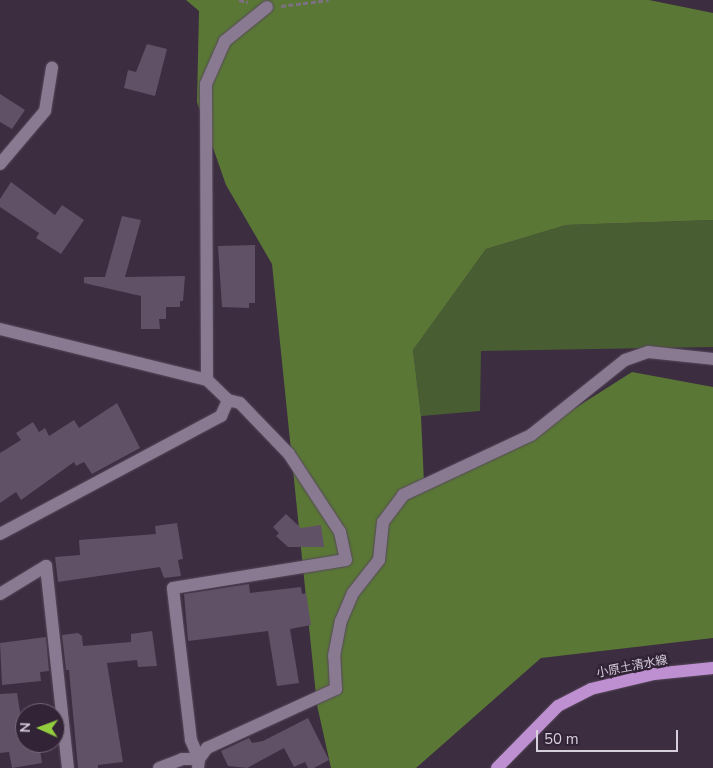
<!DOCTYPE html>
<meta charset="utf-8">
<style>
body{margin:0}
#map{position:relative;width:713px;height:768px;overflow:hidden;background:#3c2d41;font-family:"Nunito Sans","Noto Sans JP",sans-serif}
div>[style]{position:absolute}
.green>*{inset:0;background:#495d32}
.forest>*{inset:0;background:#5a7736}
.building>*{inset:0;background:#615167}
.path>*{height:3px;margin-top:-1.5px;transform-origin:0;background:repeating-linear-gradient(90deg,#7d7081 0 5px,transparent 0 7.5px)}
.roads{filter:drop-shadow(0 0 1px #56495a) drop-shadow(0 0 1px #56495a)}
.minor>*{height:12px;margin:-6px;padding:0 6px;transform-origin:6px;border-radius:6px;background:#8a7a91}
.major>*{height:12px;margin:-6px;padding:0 6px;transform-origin:6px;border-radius:6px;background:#bf90d1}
span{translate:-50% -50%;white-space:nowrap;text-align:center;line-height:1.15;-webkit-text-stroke:4.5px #322337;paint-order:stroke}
.street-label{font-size:12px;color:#d8cfdc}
.north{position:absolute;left:15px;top:703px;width:50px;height:50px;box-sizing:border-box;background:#322337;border:1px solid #746879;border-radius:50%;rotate:272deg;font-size:14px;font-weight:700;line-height:20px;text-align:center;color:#d8cfdc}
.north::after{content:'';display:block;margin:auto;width:18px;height:22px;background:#93cd3e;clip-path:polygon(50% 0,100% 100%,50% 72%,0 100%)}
.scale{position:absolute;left:536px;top:730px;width:142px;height:22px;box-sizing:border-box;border:2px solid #d8cfdc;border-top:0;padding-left:6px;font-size:15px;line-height:18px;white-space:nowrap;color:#d8cfdc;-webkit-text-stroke:4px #322337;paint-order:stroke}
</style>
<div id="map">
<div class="green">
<div style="clip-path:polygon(713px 220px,713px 347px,481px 351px,480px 411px,421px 416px,413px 350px,486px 249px,566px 225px)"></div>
</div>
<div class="forest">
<div style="clip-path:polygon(186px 0,649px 0,713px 13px,713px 220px,566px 225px,486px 249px,413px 350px,421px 416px,424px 484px,558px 419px,632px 372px,713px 387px,713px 638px,541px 658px,416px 768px,331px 768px,317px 705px,272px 264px,226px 185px,197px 102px,199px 11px)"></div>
</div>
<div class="building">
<div style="clip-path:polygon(147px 44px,167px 49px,155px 96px,124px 88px,128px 70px,136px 72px)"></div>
<div style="clip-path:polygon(0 94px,25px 110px,12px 129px,0 122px)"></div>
<div style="clip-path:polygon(11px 182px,55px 215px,62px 205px,84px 220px,61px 254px,36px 238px,39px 233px,0 207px,0 199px)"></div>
<div style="clip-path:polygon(122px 216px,141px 220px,125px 277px,185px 276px,183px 301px,180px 301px,180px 307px,166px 307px,166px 319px,159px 319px,160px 329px,141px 329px,141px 296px,84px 283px,84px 277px,105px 277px)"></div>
<div style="clip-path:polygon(255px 245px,255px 303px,249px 303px,249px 308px,222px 307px,218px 246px)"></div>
<div style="clip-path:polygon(117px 403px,140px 448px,92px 474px,84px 462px,76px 466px,74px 462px,21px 500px,16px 492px,0 503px,0 453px,21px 440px,16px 433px,33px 422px,39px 432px,45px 428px,49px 436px,74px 420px,79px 428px)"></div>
<div style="clip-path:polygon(286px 514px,301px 528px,321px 525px,324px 547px,288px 547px,276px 536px,279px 533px,273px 527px)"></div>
<div style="clip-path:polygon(177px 523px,183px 559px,178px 560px,181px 576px,164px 578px,160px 567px,58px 582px,55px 557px,80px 555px,79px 540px,156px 534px,155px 526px)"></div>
<div style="clip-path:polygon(249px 584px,250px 593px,301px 587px,302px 594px,306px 593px,311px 625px,290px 629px,299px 683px,277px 686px,268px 631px,188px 641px,184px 594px)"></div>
<div style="clip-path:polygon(152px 631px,157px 666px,138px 667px,137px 660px,107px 663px,123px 762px,98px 765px,98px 768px,78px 768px,69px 670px,66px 670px,62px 635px,78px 633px,82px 636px,83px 646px,131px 642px,131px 634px)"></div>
<div style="clip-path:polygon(46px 637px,49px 671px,40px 672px,41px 681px,2px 685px,0 643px)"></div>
<div style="clip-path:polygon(17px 693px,25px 743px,39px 743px,42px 763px,12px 768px,9px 752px,0 753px,0 694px)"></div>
<div style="clip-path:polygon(308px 718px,329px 760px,314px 768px,308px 768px,305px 762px,294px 767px,284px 748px,247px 768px,228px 766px,221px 751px,249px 738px,252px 743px,263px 741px)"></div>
</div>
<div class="path">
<div style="left:239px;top:0;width:9px;rotate:13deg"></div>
<div style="left:281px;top:6px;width:48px;rotate:-7.1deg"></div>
</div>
<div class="roads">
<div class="minor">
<div style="left:0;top:164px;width:70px;rotate:-49.7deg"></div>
<div style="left:45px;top:111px;width:44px;rotate:-80.8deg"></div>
<div style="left:0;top:329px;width:213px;rotate:13.8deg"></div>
<div style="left:0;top:534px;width:251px;rotate:-28.1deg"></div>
<div style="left:221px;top:416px;width:17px;rotate:-66deg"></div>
<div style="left:0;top:594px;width:54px;rotate:-31.3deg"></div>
<div style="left:46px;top:566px;width:203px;rotate:83.8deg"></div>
<div style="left:199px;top:759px;width:21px;rotate:-113deg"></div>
<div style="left:191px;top:740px;width:153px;rotate:-96.8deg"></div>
<div style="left:173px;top:588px;width:175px;rotate:-9.2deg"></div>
<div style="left:346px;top:560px;width:29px;rotate:-102deg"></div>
<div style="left:340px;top:532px;width:93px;rotate:-123.2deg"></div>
<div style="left:289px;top:454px;width:71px;rotate:-133.9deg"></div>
<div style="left:240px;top:403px;width:12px;rotate:-166deg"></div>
<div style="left:228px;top:400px;width:29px;rotate:-136deg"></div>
<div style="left:207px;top:380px;width:296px;rotate:-90.2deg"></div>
<div style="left:206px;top:84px;width:47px;rotate:-66.2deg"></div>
<div style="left:225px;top:41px;width:54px;rotate:-39deg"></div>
<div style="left:199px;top:759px;width:14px;rotate:-54deg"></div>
<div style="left:207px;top:748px;width:142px;rotate:-24.6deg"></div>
<div style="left:336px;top:689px;width:33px;rotate:-93deg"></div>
<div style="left:334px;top:656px;width:36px;rotate:-79deg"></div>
<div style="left:341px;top:621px;width:30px;rotate:-67deg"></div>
<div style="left:353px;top:593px;width:42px;rotate:-51.8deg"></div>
<div style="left:379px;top:560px;width:38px;rotate:-84deg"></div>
<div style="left:383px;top:522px;width:34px;rotate:-53deg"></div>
<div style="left:403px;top:495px;width:141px;rotate:-25.1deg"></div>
<div style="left:531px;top:435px;width:120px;rotate:-38.6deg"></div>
<div style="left:625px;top:360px;width:24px;rotate:-19deg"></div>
<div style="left:648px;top:352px;width:65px;rotate:6.1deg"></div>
<div style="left:159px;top:768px;width:25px;rotate:-21deg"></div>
<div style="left:182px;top:759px;width:17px"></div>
<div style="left:199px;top:759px;width:9px;rotate:96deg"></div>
</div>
<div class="major">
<div style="left:497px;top:768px;width:87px;rotate:-45.5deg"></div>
<div style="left:558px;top:706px;width:37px;rotate:-27deg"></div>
<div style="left:591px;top:689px;width:65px;rotate:-13.4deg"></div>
<div style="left:654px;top:674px;width:59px;rotate:-5.8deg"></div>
</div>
</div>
<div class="street-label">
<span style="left:632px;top:667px;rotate:-11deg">小原土清水線</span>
</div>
<div class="north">N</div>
<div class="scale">50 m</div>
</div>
